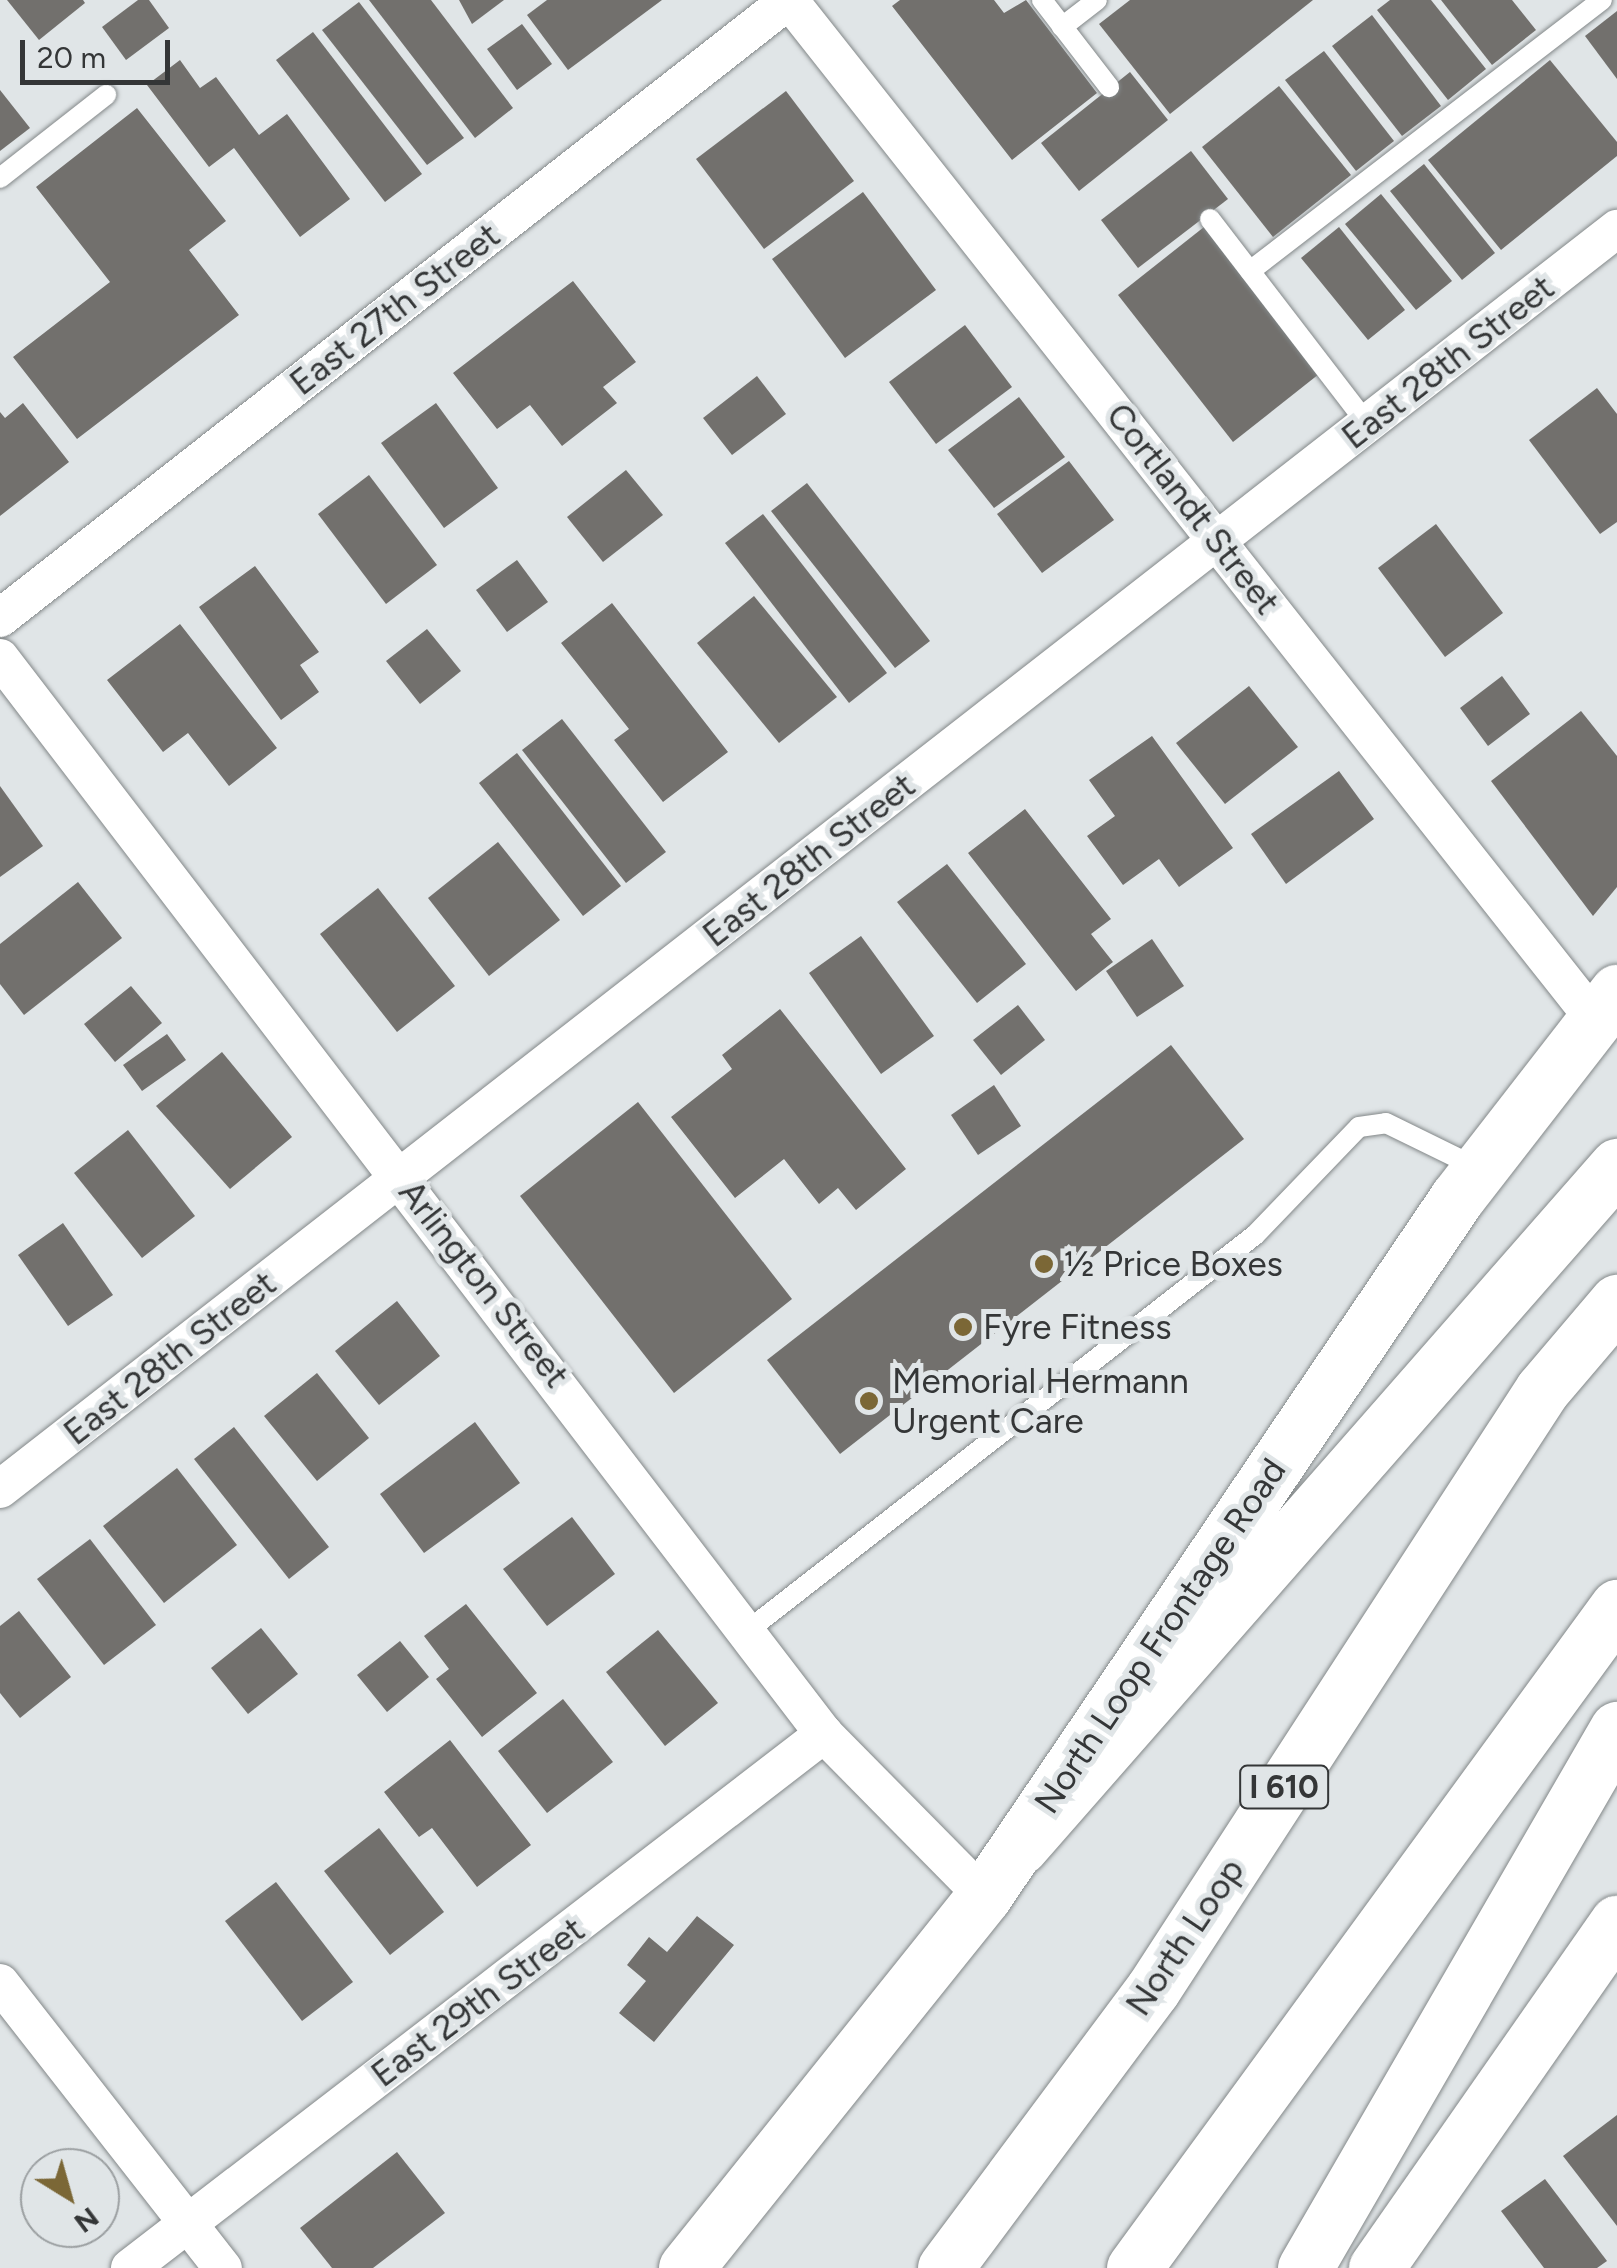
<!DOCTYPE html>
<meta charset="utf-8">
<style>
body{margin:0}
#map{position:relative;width:1617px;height:2268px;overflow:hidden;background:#e0e5e7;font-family:Figtree,sans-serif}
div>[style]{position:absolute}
.building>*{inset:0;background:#72706d}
.roads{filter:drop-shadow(0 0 2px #838889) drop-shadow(0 0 2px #838889)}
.lane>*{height:20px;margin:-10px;padding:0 10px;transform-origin:10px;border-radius:10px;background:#fff}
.street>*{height:38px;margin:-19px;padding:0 19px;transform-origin:19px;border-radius:19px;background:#fff}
.secondary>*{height:55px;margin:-27.5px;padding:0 27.5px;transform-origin:27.5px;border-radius:27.5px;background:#fff}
.highway>*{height:55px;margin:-27.5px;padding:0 27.5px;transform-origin:27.5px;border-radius:27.5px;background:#fff}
.dots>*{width:28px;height:28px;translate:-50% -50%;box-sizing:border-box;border:5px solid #e0e5e7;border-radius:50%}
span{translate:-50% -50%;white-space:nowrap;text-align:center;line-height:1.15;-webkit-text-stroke:10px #e0e5e7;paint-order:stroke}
.shield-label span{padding:2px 8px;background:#e0e5e7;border:2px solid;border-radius:8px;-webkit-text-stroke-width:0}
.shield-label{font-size:32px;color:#343637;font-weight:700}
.street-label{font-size:35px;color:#343637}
.poi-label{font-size:35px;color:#343637}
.left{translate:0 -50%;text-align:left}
.north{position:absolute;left:20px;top:2148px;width:100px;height:100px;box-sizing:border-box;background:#e0e5e7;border:2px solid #9b9fa1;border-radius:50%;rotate:143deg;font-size:28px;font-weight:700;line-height:40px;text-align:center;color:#343637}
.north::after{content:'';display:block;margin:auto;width:35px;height:45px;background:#7b6736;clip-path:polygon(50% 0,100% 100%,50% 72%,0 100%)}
.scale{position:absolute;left:20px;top:40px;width:150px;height:45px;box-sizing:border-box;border:5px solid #343637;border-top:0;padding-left:12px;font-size:30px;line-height:35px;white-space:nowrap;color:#343637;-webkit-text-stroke:8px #e0e5e7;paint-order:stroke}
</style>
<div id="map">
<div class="building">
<div style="clip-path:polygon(7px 0,83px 0,85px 3px,39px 40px)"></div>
<div style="clip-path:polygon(138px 0,149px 0,169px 28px,126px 60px,102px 27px)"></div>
<div style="clip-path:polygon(369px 0,431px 0,513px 108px,475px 138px)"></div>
<div style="clip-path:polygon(459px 0,504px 0,472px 24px)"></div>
<div style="clip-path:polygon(547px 0,662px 0,568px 70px,527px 15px)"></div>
<div style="clip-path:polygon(900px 0,994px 0,1004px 13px,1026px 0,1097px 93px,1012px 160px,892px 6px)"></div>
<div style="clip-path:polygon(1130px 0,1313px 0,1170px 114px,1099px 24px)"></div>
<div style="clip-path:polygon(1390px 0,1431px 0,1486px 69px,1448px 100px,1377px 10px)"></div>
<div style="clip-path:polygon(1441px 0,1512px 0,1536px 30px,1492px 65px)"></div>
<div style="clip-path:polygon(359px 2px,464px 138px,427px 165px,322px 30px)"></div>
<div style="clip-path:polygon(1617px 11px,1617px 79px,1585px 36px)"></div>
<div style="clip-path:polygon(1372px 15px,1441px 106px,1402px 136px,1332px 46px)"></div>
<div style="clip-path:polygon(522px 24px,552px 64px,517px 90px,487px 49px)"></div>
<div style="clip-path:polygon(313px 32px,422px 174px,385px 202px,276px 60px)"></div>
<div style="clip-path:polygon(1324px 51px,1394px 141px,1356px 171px,1285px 80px)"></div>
<div style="clip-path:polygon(180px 60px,200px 88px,216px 77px,259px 135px,287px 114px,350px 199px,300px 237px,234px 148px,209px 167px,147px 85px)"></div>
<div style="clip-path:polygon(1550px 60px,1617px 142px,1617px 156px,1501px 250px,1428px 160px)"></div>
<div style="clip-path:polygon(1130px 72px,1168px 120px,1079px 191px,1041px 143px)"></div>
<div style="clip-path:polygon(1279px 86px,1351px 175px,1273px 237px,1202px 147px)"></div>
<div style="clip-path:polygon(0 90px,30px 128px,0 151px)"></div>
<div style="clip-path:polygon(786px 91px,854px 181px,764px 249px,696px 159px)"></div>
<div style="clip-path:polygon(137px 108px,226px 221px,189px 250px,239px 315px,77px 439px,13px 357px,110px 282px,36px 187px)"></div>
<div style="clip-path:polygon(1191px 151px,1228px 199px,1138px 268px,1101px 220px)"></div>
<div style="clip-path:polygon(1424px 164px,1495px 253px,1462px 280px,1390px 191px)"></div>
<div style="clip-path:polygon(863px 192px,936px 290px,845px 358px,772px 259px)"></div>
<div style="clip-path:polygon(1381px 194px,1452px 281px,1416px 310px,1345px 224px)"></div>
<div style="clip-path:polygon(1204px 227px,1319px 374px,1233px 442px,1118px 295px)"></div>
<div style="clip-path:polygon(1339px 227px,1405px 310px,1368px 340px,1301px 258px)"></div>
<div style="clip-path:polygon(573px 281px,636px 362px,603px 387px,617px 403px,562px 446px,530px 405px,497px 429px,453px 373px)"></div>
<div style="clip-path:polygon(965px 325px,1012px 387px,936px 444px,889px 382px)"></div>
<div style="clip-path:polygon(757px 376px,786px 414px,732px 455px,703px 418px)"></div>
<div style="clip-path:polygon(1597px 388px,1617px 414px,1617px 522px,1600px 534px,1529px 440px)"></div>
<div style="clip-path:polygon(1019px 397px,1065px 457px,994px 508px,948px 450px)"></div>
<div style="clip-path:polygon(23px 403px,69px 462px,0 516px,0 412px,5px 418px)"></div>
<div style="clip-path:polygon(436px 403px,498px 488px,444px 528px,381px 443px)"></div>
<div style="clip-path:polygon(1069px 461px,1114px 520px,1042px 573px,997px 514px)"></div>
<div style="clip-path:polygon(626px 470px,663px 515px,603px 562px,567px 517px)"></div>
<div style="clip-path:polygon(369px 475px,437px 565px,386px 604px,318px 514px)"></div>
<div style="clip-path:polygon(807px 483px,930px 641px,895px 668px,771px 511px)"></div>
<div style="clip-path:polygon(763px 514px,887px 673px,849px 703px,725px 543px)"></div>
<div style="clip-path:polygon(1436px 524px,1503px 613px,1445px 657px,1378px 568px)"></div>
<div style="clip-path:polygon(517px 560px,548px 602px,507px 632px,476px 590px)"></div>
<div style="clip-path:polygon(255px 566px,319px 652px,300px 665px,319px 692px,281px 720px,199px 607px)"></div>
<div style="clip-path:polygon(754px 596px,837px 697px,779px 743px,697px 643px)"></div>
<div style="clip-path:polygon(612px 603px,728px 752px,663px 802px,614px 740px,629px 729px,561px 643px)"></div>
<div style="clip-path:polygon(180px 624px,277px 748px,229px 786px,188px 733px,163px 752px,107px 680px)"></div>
<div style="clip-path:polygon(427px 629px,461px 671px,420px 704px,386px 661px)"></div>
<div style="clip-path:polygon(1502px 676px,1530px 714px,1488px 746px,1460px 708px)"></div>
<div style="clip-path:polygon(1249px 686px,1298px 747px,1225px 804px,1176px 743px)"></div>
<div style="clip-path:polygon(1581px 711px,1617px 756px,1617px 887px,1593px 916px,1491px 781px)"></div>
<div style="clip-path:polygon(562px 719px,666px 852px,626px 883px,522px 750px)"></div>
<div style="clip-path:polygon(1152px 736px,1233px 848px,1179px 887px,1159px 859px,1123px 885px,1087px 836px,1115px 816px,1089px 780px)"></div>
<div style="clip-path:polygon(517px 753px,621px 886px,583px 916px,479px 783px)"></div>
<div style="clip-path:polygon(1339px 771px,1374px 819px,1286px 884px,1251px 834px)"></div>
<div style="clip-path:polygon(0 786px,43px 846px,0 877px)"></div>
<div style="clip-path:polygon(1025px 809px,1111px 919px,1091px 934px,1113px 962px,1076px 991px,968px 853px)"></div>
<div style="clip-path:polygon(498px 842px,560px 920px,489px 976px,428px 898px)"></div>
<div style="clip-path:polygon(947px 864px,1026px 964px,977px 1003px,897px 902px)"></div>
<div style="clip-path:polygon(78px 882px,122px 938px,24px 1015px,0 984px,0 944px)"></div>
<div style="clip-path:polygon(378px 888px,455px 986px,397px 1032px,320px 934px)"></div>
<div style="clip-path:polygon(861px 936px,934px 1036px,881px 1074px,809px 973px)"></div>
<div style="clip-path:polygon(1152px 939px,1184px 986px,1137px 1017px,1106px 971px)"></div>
<div style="clip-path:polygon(131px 986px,162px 1023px,115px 1062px,84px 1024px)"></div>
<div style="clip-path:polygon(1018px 1005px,1045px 1040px,1001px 1075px,973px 1040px)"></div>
<div style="clip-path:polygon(780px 1009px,906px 1169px,856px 1210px,838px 1188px,819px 1204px,784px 1159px,735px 1198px,671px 1117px,732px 1069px,722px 1055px)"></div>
<div style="clip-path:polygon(167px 1034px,186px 1060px,142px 1091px,123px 1065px)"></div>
<div style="clip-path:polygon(1171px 1045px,1244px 1139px,840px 1454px,767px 1360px)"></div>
<div style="clip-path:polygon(222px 1052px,292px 1137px,230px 1189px,156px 1106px)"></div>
<div style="clip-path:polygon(994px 1085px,1021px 1126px,978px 1155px,951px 1115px)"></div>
<div style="clip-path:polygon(638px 1102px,792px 1299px,674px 1393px,520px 1196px)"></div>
<div style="clip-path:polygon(128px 1130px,195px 1216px,142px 1258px,74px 1173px)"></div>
<div style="clip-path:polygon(63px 1223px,113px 1295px,68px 1326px,18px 1255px)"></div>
<div style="clip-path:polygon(397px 1301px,440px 1356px,379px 1405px,335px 1351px)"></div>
<div style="clip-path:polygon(317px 1373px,369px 1438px,317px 1481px,264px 1416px)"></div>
<div style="clip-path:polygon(475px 1422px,520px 1483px,424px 1553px,380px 1494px)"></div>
<div style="clip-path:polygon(234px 1427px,329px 1547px,289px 1579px,194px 1459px)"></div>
<div style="clip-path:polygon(177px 1468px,237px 1545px,164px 1603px,103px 1526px)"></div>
<div style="clip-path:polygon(572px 1517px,615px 1574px,547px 1626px,503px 1569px)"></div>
<div style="clip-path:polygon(90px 1539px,156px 1625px,104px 1665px,37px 1579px)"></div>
<div style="clip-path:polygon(466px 1604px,537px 1693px,482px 1737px,436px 1679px,449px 1669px,424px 1636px)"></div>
<div style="clip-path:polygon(19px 1611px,71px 1677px,20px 1718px,0 1693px,0 1626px)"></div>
<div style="clip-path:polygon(261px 1628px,298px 1674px,248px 1714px,211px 1668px)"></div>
<div style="clip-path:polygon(658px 1630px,718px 1703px,665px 1746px,606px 1672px)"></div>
<div style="clip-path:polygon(400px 1641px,429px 1677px,387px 1712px,357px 1675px)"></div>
<div style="clip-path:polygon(563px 1699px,613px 1762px,547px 1813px,498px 1751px)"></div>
<div style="clip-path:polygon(450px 1740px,531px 1845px,477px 1887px,432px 1828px,419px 1837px,384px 1792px)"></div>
<div style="clip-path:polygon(379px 1828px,444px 1912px,390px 1955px,324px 1871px)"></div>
<div style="clip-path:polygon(276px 1882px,353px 1982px,302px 2021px,225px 1921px)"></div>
<div style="clip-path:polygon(697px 1916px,734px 1945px,654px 2042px,619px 2013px,646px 1981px,627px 1965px,649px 1937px,667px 1952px)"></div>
<div style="clip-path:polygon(1617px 2115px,1617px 2226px,1563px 2156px)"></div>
<div style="clip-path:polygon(397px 2152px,445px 2213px,373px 2268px,332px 2268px,300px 2228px)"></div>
<div style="clip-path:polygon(1545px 2179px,1607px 2261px,1597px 2268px,1544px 2268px,1501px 2211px)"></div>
</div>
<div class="roads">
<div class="lane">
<div style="left:1042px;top:0;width:110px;rotate:52.4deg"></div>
<div style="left:1062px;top:27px;width:44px;rotate:-37.6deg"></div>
<div style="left:0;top:178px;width:135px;rotate:-38.1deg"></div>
<div style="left:1210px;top:219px;width:260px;rotate:52.5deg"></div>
<div style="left:1250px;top:271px;width:444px;rotate:-37.6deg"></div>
<div style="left:751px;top:1628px;width:639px;rotate:-37.95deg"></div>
<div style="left:1255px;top:1235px;width:150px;rotate:-46.1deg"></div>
<div style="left:1359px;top:1127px;width:27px;rotate:-8deg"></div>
<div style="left:1386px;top:1123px;width:102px;rotate:26.1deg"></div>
</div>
<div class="street">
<div style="left:789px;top:0;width:1300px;rotate:51.68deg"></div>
<div style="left:0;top:618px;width:1002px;rotate:-38.07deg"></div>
<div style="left:0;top:658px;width:1355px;rotate:52.56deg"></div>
<div style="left:824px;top:1734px;width:228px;rotate:45.4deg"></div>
<div style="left:0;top:1489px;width:2050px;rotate:-37.93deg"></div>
<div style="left:0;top:1983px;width:362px;rotate:52deg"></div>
<div style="left:130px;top:2268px;width:876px;rotate:-37.58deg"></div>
</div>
<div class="secondary">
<div style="left:686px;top:2268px;width:477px;rotate:-51.3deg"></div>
<div style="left:984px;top:1896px;width:843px;rotate:-55.88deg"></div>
<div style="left:1457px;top:1198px;width:261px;rotate:-52.2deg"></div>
<div style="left:1376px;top:2268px;width:421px;rotate:-55.1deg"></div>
</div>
<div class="highway">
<div style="left:1020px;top:1847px;width:906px;rotate:-48.76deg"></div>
<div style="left:945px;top:2268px;width:348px;rotate:-53.3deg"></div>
<div style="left:1153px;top:1989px;width:714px;rotate:-57deg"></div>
<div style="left:1542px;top:1390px;width:116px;rotate:-49.6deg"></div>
<div style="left:1134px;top:2268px;width:819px;rotate:-53.84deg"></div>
<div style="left:1305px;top:2268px;width:623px;rotate:-59.94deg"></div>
</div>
</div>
<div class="dots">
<div style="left:1044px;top:1264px;background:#7b6736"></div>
<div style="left:963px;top:1327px;background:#7b6736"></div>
<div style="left:869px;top:1401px;background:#7b6736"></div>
</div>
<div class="shield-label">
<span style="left:1284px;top:1787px">I 610</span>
</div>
<div class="street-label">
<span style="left:395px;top:309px;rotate:-38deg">East 27th Street</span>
<span style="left:1448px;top:362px;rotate:-38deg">East 28th Street</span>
<span style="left:1193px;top:509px;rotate:52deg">Cortlandt Street</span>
<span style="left:809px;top:860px;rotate:-38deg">East 28th Street</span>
<span style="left:484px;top:1284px;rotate:52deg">Arlington Street</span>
<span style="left:170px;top:1358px;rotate:-38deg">East 28th Street</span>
<span style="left:1160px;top:1636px;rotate:-56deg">North Loop Frontage Road</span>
<span style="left:1185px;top:1937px;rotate:-56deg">North Loop</span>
<span style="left:478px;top:2002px;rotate:-37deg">East 29th Street</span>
</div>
<div class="poi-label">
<span class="left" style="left:1064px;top:1264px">½ Price Boxes</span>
<span class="left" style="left:983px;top:1327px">Fyre Fitness</span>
<span class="left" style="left:892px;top:1401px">Memorial Hermann<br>Urgent Care</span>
</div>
<div class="north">N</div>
<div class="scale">20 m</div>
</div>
